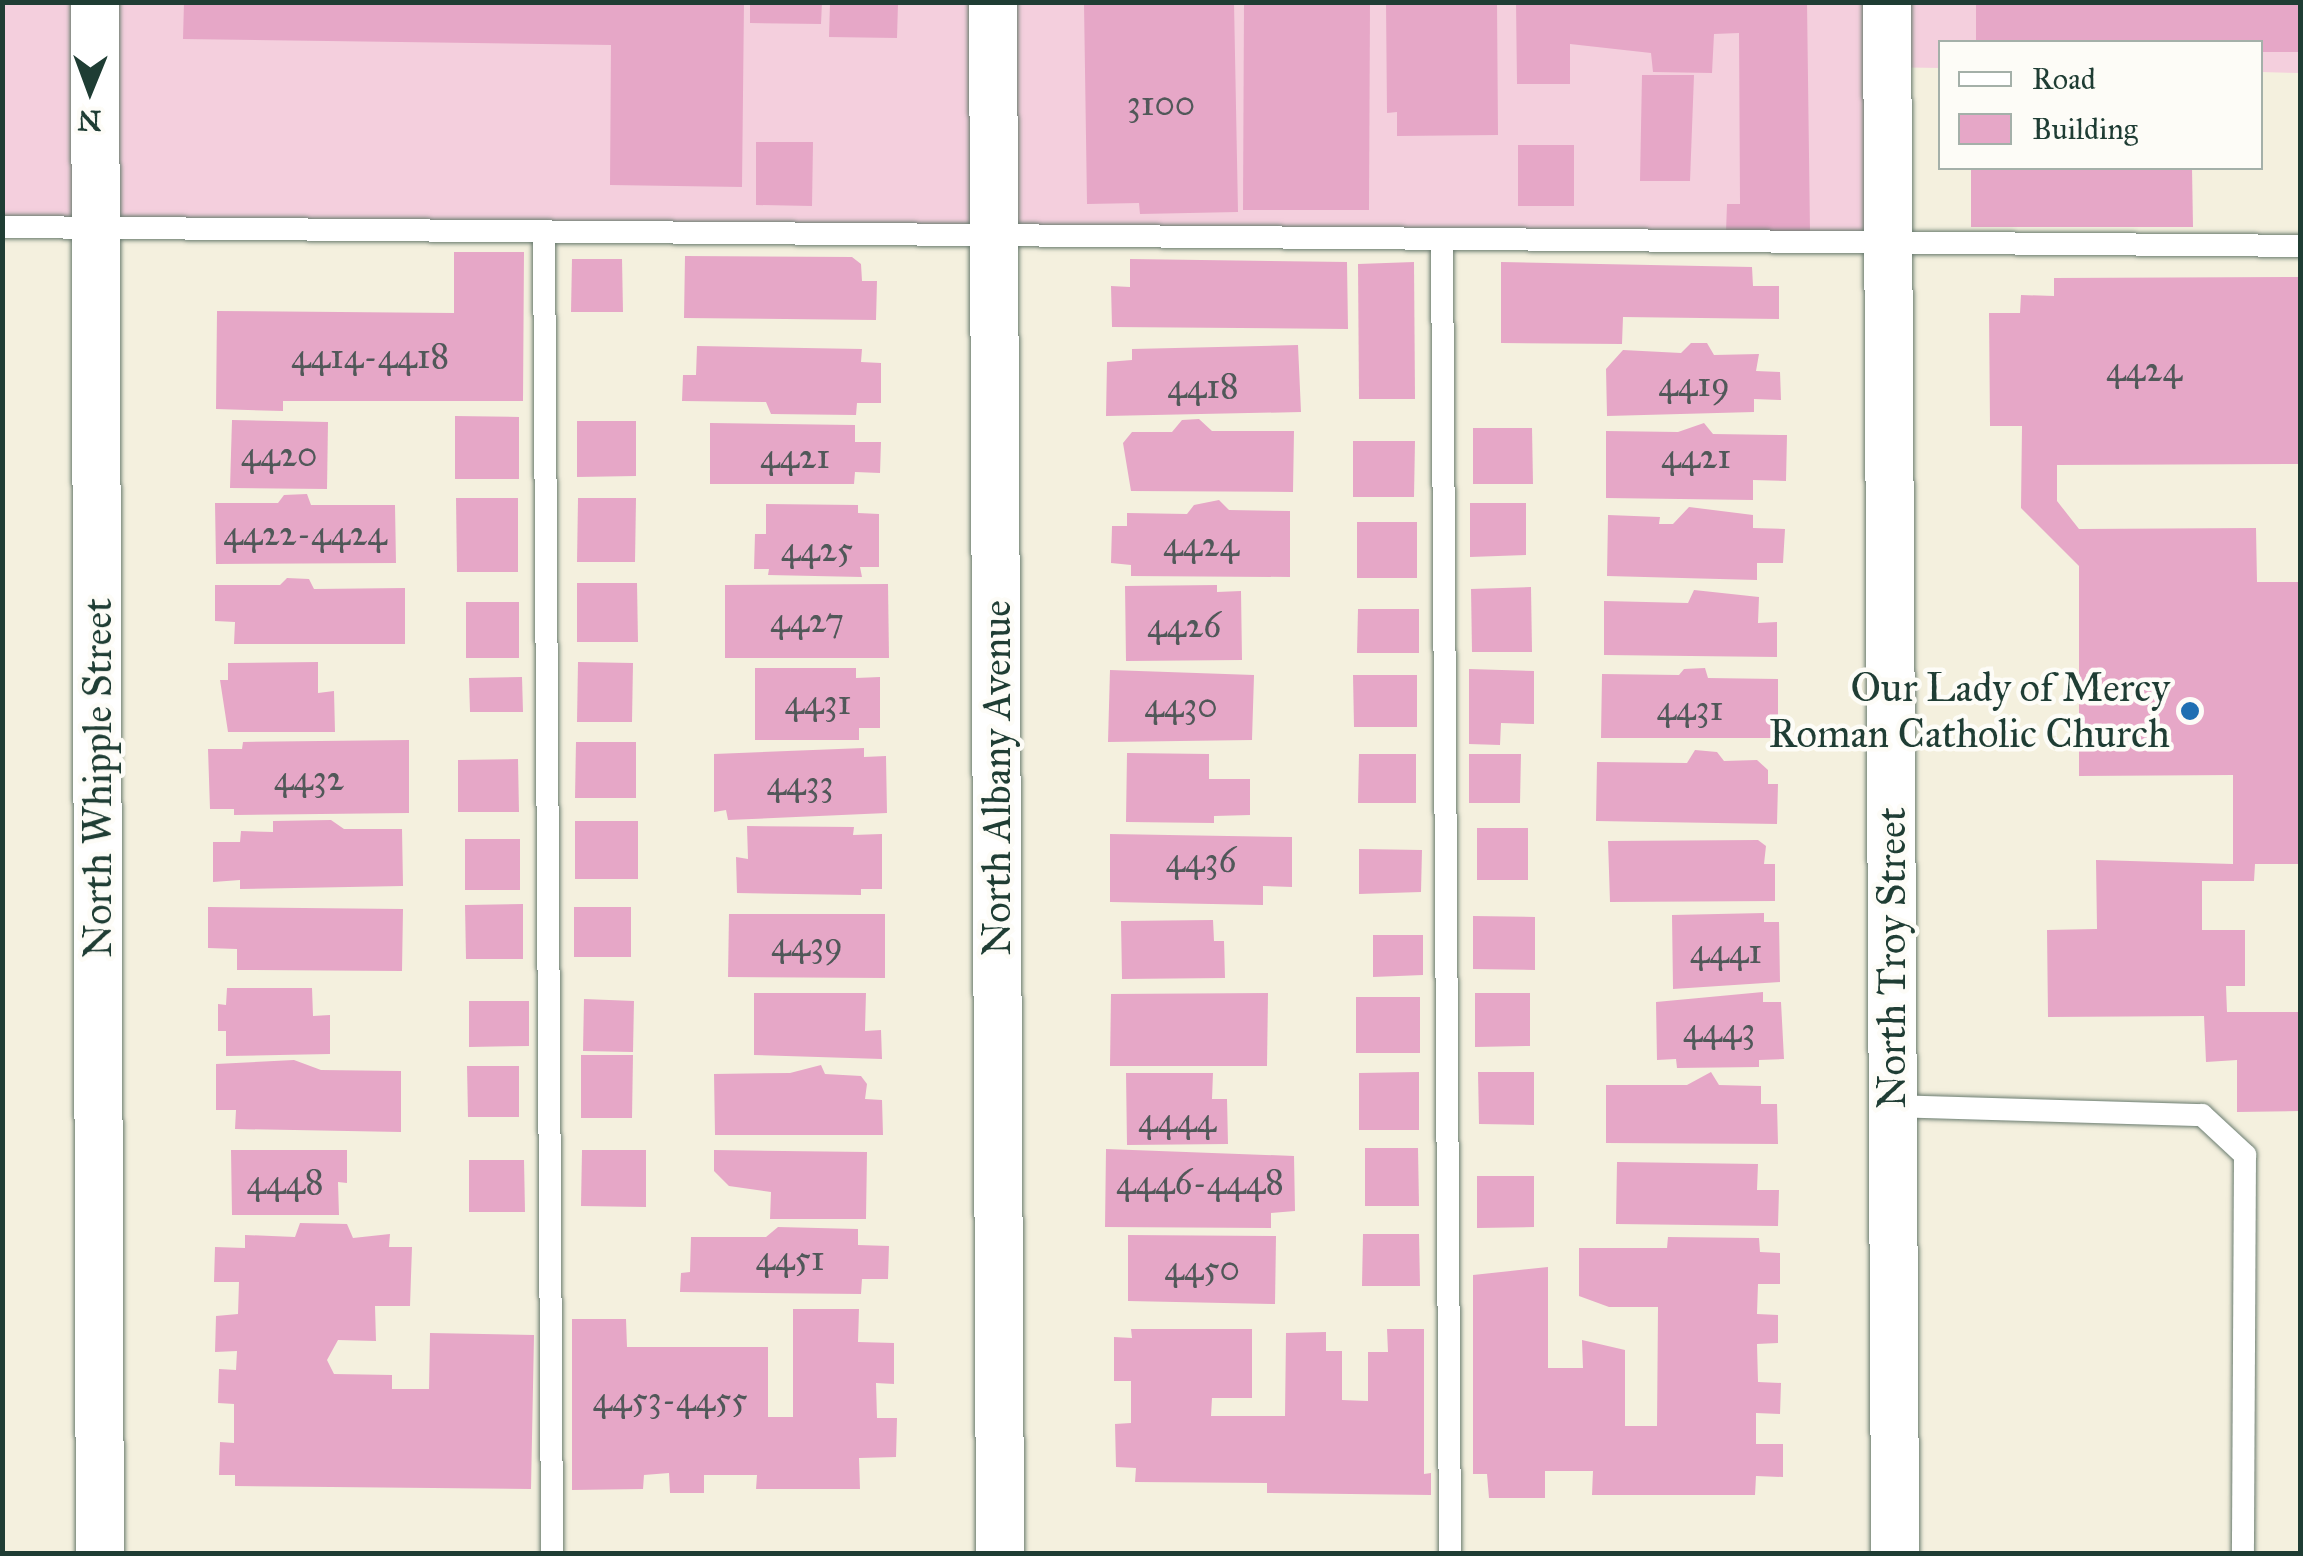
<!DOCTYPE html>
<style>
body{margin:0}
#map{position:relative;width:2303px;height:1556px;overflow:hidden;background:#f4f0de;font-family:"IM FELL Great Primer",serif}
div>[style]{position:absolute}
.built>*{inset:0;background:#f4cfdd}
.building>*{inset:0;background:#e6a7c7}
.roads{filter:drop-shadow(0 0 2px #6a7c70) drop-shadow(0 0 2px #6a7c70)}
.lane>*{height:22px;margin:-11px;padding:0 11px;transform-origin:11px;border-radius:11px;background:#fff}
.street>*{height:48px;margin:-24px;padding:0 24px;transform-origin:24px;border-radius:24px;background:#fff}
.dots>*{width:28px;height:28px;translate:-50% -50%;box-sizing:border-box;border:5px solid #fdfcf7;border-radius:50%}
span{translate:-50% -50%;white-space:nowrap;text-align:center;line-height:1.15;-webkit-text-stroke:9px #fdfcf7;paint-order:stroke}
.number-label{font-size:35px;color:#515859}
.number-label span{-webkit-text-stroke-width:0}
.poi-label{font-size:40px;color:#1f3d34}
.right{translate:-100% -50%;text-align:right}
.street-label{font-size:40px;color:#1f3d34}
.frame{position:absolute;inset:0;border:5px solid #1f3d34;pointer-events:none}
.legend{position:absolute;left:1938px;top:40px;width:325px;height:130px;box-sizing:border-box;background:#fdfcf7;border:2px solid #a4b0a9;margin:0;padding:12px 18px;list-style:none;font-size:30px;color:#1f3d34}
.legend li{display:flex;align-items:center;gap:20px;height:50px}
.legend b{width:50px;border:2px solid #a4b0a9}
.north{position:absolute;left:40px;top:40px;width:100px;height:100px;-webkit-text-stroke:8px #fdfcf7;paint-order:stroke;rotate:181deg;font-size:28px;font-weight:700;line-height:40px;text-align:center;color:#1f3d34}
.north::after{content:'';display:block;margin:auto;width:35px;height:45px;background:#1f3d34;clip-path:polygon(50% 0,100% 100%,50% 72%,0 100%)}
</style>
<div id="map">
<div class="built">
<div style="clip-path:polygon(3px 3px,2300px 3px,2300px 73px,2261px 72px,2260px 42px,1940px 42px,1940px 68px,1880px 67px,1879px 235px,3px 219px)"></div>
</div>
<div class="building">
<div style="clip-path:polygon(184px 2px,744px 2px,742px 187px,610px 185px,611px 45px,183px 39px)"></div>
<div style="clip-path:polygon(750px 2px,822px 2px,821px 24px,750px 23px)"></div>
<div style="clip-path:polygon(1234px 2px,1238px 212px,1140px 214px,1139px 203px,1087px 204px,1084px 4px)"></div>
<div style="clip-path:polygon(1244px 2px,1370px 2px,1369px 210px,1243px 210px)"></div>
<div style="clip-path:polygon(1386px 2px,1497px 2px,1498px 135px,1397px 136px,1397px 112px,1387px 113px)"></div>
<div style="clip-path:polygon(1516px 2px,1807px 2px,1810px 232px,1726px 232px,1727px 204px,1740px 204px,1739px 33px,1714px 34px,1712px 73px,1653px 72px,1651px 53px,1570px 44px,1570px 84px,1517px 84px)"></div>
<div style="clip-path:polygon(1976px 2px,2300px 2px,2300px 52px,2260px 52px,2260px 42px,1976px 42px)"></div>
<div style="clip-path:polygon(830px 3px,898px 3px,897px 38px,829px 37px)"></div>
<div style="clip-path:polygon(1642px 75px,1694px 75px,1690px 181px,1640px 181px)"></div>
<div style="clip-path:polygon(756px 142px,813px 142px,812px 206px,756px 205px)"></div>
<div style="clip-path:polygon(1518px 145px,1574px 145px,1574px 206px,1518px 206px)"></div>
<div style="clip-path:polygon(1971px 168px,2192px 168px,2193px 227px,1971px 227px)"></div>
<div style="clip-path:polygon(454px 252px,524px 252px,523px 401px,283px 401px,283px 411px,216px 409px,217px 311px,454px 313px)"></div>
<div style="clip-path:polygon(685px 256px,852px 257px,861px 264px,862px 281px,877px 281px,876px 320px,684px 318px)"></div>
<div style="clip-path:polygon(572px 259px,622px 259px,623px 312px,571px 312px)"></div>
<div style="clip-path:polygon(1130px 259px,1347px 262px,1348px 329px,1112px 327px,1111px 286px,1130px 287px)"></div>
<div style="clip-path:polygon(1414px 262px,1415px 399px,1359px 399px,1358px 264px)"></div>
<div style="clip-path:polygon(1501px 262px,1752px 267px,1753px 286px,1779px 286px,1779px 319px,1623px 317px,1622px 344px,1501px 343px)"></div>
<div style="clip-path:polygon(2298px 277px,2300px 464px,2057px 465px,2057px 501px,2079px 529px,2256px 528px,2257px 582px,2300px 582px,2300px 864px,2255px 864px,2254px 881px,2202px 881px,2202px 930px,2245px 930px,2245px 986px,2226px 986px,2227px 1012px,2300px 1012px,2300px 1111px,2237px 1112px,2237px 1060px,2206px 1062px,2204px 1016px,2048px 1017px,2047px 930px,2097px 929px,2096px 860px,2233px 864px,2233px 775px,2079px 776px,2079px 566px,2021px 508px,2022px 426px,1990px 426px,1989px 313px,2020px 313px,2021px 295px,2054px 296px,2054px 278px)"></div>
<div style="clip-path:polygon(1691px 343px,1707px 343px,1714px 355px,1759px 354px,1756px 371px,1780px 372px,1781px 400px,1754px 399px,1754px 412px,1607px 416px,1606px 369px,1623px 350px,1681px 353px)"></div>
<div style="clip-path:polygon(1298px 345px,1301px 412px,1106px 416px,1107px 362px,1132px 360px,1132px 349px)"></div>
<div style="clip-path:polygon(697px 346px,862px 349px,861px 362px,881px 363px,881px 403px,857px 403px,856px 415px,771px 414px,766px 402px,682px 401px,683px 375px,696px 375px)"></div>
<div style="clip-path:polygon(455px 416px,519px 417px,519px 479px,455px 479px)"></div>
<div style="clip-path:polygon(1199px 419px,1212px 431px,1294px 431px,1293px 492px,1131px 491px,1123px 443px,1132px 432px,1172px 432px,1182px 420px)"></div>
<div style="clip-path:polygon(232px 420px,328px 422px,327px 489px,230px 488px)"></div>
<div style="clip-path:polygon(577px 421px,636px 421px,636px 476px,577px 477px)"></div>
<div style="clip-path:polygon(710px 423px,855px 425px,855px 442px,881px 442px,880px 473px,855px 472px,854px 484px,710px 484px)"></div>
<div style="clip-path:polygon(1704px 423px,1713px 434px,1787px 435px,1786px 481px,1753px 480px,1753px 500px,1606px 498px,1606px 431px,1678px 432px)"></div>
<div style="clip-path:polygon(1473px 428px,1532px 428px,1533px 484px,1473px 484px)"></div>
<div style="clip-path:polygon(1353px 441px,1415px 441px,1414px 497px,1353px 497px)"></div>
<div style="clip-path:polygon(307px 494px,311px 505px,395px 505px,396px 563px,216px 564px,215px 503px,278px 503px,284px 495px)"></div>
<div style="clip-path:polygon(456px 498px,518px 498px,518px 572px,457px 572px)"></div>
<div style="clip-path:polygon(578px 498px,636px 498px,635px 562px,577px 562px)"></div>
<div style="clip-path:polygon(1219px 500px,1229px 510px,1290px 511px,1290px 577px,1131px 576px,1131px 565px,1111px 563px,1112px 526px,1127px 526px,1127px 513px,1187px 514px,1194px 505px)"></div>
<div style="clip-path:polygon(1470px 503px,1526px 503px,1526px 555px,1470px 557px)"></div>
<div style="clip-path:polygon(766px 504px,858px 505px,858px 513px,879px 514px,879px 567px,860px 567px,862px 577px,768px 575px,769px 569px,754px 569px,755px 534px,766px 534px)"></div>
<div style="clip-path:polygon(1689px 507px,1753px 515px,1753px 528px,1785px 529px,1783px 563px,1757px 563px,1757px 580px,1607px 576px,1608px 515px,1660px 517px,1659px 524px,1673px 524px)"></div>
<div style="clip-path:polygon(1357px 522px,1417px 522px,1417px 578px,1357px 578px)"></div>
<div style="clip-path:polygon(287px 578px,309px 579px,314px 589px,405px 588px,405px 644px,234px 644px,235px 622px,215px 621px,215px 585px,280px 585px)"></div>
<div style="clip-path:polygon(577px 583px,637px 583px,638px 642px,577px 642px)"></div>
<div style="clip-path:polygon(888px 584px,889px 658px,725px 658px,725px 585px)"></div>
<div style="clip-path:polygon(1217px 585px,1217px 592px,1241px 591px,1242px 660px,1126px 661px,1125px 586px)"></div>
<div style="clip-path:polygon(1531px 587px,1532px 652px,1472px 652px,1471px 589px)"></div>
<div style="clip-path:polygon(1694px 590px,1759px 597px,1758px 623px,1777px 622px,1777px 657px,1604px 655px,1604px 601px,1688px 603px)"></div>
<div style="clip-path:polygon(466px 602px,519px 602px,519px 658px,466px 658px)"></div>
<div style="clip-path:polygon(1358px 609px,1419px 609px,1419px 653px,1357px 653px)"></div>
<div style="clip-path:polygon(318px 662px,318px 693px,334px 691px,335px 732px,228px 732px,220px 680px,228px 680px,228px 663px)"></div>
<div style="clip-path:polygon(578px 662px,633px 663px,632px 722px,577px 722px)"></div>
<div style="clip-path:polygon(755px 668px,856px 668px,856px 678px,880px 677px,880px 728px,859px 728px,859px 740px,755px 740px)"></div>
<div style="clip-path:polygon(1705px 668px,1708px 678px,1778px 679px,1778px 738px,1601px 738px,1602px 674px,1679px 675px,1684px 669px)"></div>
<div style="clip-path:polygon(1469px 669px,1534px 671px,1534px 724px,1501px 723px,1500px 745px,1469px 744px)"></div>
<div style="clip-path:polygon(1110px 670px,1254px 675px,1252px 740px,1108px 742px)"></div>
<div style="clip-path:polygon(1353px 675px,1417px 675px,1417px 727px,1354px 727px)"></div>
<div style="clip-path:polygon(522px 677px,523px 712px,470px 712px,469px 678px)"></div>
<div style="clip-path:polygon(409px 740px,409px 813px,234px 815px,234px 809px,210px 809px,208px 749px,242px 749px,243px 742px)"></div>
<div style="clip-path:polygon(576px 742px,636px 742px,636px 798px,575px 798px)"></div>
<div style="clip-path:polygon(864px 748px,864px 757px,886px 756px,887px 813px,728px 820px,726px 810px,714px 812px,714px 754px)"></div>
<div style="clip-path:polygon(1695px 750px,1717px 752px,1724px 761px,1757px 760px,1768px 770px,1768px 784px,1778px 784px,1777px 824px,1596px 821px,1597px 762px,1687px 763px)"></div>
<div style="clip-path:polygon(1127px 753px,1209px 754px,1209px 779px,1250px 779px,1250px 815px,1214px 816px,1214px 823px,1126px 822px)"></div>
<div style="clip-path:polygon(1359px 754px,1416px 754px,1416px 803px,1358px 803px)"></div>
<div style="clip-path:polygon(1469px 754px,1521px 754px,1520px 803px,1469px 803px)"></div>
<div style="clip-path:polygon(518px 759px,519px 812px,458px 812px,458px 760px)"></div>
<div style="clip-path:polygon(331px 820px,344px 829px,402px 829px,403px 886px,240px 889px,240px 880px,213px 882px,213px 842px,240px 842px,241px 831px,273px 832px,273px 821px)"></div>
<div style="clip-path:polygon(575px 821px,638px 821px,638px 879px,575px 879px)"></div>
<div style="clip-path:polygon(747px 826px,854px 827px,853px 835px,882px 834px,882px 889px,861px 889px,861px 895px,737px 893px,736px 857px,748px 859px)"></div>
<div style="clip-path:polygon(1477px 828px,1528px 828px,1528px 880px,1477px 880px)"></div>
<div style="clip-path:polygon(1110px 834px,1292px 837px,1292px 887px,1263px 886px,1263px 905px,1110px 902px)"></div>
<div style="clip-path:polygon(465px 839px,520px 839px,520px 890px,465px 890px)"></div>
<div style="clip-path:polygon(1758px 840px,1766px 846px,1764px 864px,1775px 864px,1775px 901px,1610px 902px,1608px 841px)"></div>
<div style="clip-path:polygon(1359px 849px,1422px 850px,1421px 892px,1359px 894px)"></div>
<div style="clip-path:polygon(523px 904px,523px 959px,466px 959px,465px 905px)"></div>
<div style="clip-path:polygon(208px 907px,403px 909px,402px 971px,237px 970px,237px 949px,208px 948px)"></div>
<div style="clip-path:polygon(574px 907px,631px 907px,631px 957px,574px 957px)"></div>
<div style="clip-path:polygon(1764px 913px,1764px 922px,1779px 922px,1780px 982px,1673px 989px,1672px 915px)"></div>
<div style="clip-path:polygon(729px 914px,885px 914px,885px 978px,728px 977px)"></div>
<div style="clip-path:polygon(1473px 916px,1535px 917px,1535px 970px,1473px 969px)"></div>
<div style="clip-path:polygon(1213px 920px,1214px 941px,1224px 941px,1225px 978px,1122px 979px,1121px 921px)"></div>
<div style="clip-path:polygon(1373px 935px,1423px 935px,1423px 975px,1373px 977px)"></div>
<div style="clip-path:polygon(227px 988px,312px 988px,313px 1016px,330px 1015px,330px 1054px,226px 1056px,226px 1031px,218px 1031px,218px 1004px,226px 1005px)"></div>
<div style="clip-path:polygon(1763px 992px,1763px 1002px,1781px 1002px,1784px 1059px,1759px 1060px,1759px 1067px,1677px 1068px,1676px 1059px,1657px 1060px,1656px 1002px)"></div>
<div style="clip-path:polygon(754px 993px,866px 993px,865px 1031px,881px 1030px,882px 1059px,754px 1055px)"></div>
<div style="clip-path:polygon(1268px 993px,1267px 1066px,1110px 1066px,1111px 994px)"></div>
<div style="clip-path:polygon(1475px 993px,1530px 993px,1530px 1046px,1475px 1047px)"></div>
<div style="clip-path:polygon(1356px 997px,1420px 997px,1420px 1053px,1356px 1053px)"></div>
<div style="clip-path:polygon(584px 999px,634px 1001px,633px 1052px,583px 1051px)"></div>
<div style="clip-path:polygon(469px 1001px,529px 1001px,529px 1046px,469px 1047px)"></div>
<div style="clip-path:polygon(581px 1055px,633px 1055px,632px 1118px,581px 1118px)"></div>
<div style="clip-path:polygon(294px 1060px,321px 1070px,401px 1071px,401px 1132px,235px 1129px,236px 1110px,216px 1110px,216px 1064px)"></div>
<div style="clip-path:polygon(821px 1065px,825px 1074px,861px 1076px,867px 1084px,865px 1099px,882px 1100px,883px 1135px,715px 1135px,714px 1074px,790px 1073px)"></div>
<div style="clip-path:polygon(467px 1066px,519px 1066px,519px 1117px,468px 1117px)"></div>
<div style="clip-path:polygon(1419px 1072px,1419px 1130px,1359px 1130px,1359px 1073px)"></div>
<div style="clip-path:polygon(1478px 1072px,1534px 1072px,1534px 1125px,1479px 1124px)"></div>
<div style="clip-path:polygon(1711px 1072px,1719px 1085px,1761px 1086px,1761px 1104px,1777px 1104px,1778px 1144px,1606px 1143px,1606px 1085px,1687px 1085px)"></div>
<div style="clip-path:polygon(1126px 1073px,1213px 1073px,1212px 1099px,1227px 1099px,1228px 1144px,1127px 1145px)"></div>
<div style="clip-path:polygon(1365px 1148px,1418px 1148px,1419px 1206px,1365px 1206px)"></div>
<div style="clip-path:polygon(1106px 1149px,1294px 1156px,1295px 1211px,1271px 1213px,1271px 1228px,1105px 1227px)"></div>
<div style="clip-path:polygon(231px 1150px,347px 1150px,347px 1183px,338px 1182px,339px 1215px,232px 1215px)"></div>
<div style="clip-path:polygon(582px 1150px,646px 1150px,646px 1207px,581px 1206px)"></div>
<div style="clip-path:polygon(714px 1150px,867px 1152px,866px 1219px,770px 1219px,771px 1192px,729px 1186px,714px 1171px)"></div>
<div style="clip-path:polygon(469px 1160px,524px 1160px,525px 1212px,469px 1212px)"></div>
<div style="clip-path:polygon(1617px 1162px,1758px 1164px,1757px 1190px,1779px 1190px,1778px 1226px,1616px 1224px)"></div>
<div style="clip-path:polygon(1477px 1176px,1534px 1176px,1534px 1227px,1477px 1228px)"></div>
<div style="clip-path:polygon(300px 1223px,347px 1224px,353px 1238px,390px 1234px,389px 1247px,412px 1247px,410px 1306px,375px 1306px,376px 1341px,338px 1340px,327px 1360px,334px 1374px,392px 1375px,392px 1389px,429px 1389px,430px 1333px,534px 1335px,531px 1489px,235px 1486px,235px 1475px,219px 1475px,220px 1442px,234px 1443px,234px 1404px,218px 1403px,219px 1369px,236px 1370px,237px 1351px,215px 1352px,216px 1316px,238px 1314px,239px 1282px,214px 1282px,215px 1247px,245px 1248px,245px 1235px,295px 1237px)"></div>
<div style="clip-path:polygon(778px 1227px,858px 1229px,858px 1245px,889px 1246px,888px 1279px,862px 1279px,861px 1294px,680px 1292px,681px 1273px,690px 1272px,691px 1237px,766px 1237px)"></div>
<div style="clip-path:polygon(1363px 1234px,1419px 1234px,1420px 1286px,1362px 1286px)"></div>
<div style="clip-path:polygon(1128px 1235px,1276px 1236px,1275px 1304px,1128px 1301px)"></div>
<div style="clip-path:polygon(1668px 1237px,1759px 1238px,1760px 1252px,1780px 1253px,1780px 1284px,1758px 1284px,1757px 1314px,1778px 1315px,1778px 1343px,1757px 1344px,1758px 1382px,1781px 1383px,1780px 1414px,1756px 1413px,1756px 1444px,1783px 1444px,1783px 1477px,1756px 1476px,1755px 1495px,1592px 1495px,1593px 1471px,1545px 1471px,1545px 1498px,1489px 1498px,1487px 1474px,1473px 1474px,1473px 1275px,1548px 1267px,1548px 1368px,1583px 1368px,1582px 1340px,1625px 1350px,1625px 1426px,1657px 1426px,1658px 1307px,1609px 1307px,1579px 1296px,1579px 1248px,1667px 1248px)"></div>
<div style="clip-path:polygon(793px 1309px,859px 1309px,858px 1342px,894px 1343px,894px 1384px,876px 1383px,877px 1418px,897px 1418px,896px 1457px,859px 1458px,860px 1489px,756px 1489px,757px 1475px,704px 1475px,704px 1493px,670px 1493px,669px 1473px,644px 1475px,643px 1489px,572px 1490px,572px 1319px,626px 1319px,627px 1347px,768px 1347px,768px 1417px,793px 1417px)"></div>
<div style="clip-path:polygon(1131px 1329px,1252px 1329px,1252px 1398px,1212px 1398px,1211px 1416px,1285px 1416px,1286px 1333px,1326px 1332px,1326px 1351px,1342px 1351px,1342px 1400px,1368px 1401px,1368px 1352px,1388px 1352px,1387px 1329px,1424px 1329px,1424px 1474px,1431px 1473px,1431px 1495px,1267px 1493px,1267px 1483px,1135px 1482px,1136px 1468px,1116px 1467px,1115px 1424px,1131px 1423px,1131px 1381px,1114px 1381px,1114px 1337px,1132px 1338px)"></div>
</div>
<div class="roads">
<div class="lane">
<div style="left:2px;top:227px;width:2298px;rotate:0.47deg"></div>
<div style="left:544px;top:231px;width:1323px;rotate:89.65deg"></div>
<div style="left:1442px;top:239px;width:1315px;rotate:89.65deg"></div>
<div style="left:1893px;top:1106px;width:309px;rotate:1.7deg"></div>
<div style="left:2202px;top:1115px;width:59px;rotate:42.9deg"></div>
<div style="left:2245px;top:1155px;width:399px;rotate:90.3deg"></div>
</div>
<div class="street">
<div style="left:95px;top:2px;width:1552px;rotate:89.82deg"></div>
<div style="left:993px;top:2px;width:1552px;rotate:89.74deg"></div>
<div style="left:1887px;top:2px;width:1552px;rotate:89.7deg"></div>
</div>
</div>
<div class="dots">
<div style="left:2190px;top:711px;background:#1f6fb2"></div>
</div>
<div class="number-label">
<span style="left:1161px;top:104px">3100</span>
<span style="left:370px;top:357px">4414-4418</span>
<span style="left:2144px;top:370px">4424</span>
<span style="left:1694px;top:385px">4419</span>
<span style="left:1203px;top:387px">4418</span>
<span style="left:279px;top:455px">4420</span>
<span style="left:795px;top:457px">4421</span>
<span style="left:1696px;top:457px">4421</span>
<span style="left:305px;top:534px">4422-4424</span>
<span style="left:1201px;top:545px">4424</span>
<span style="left:817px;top:550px">4425</span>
<span style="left:807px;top:621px">4427</span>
<span style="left:1184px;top:626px">4426</span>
<span style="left:818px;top:703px">4431</span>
<span style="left:1181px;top:706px">4430</span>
<span style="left:1690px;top:709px">4431</span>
<span style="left:309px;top:779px">4432</span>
<span style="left:800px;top:784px">4433</span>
<span style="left:1201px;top:861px">4436</span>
<span style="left:807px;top:945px">4439</span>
<span style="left:1726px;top:952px">4441</span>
<span style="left:1719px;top:1031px">4443</span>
<span style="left:1177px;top:1121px">4444</span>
<span style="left:285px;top:1183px">4448</span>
<span style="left:1200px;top:1183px">4446-4448</span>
<span style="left:790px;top:1259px">4451</span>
<span style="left:1202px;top:1269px">4450</span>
<span style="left:670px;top:1400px">4453-4455</span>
</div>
<div class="poi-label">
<span class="right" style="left:2170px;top:711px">Our Lady of Mercy<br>Roman Catholic Church</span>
</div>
<div class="street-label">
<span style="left:98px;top:778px;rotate:-90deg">North Whipple Street</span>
<span style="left:997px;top:778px;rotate:-90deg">North Albany Avenue</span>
<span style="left:1892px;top:958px;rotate:-90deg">North Troy Street</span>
</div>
<div class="frame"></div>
<ul class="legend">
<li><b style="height:12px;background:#fff"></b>Road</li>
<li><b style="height:28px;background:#e6a7c7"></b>Building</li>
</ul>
<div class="north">N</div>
</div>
